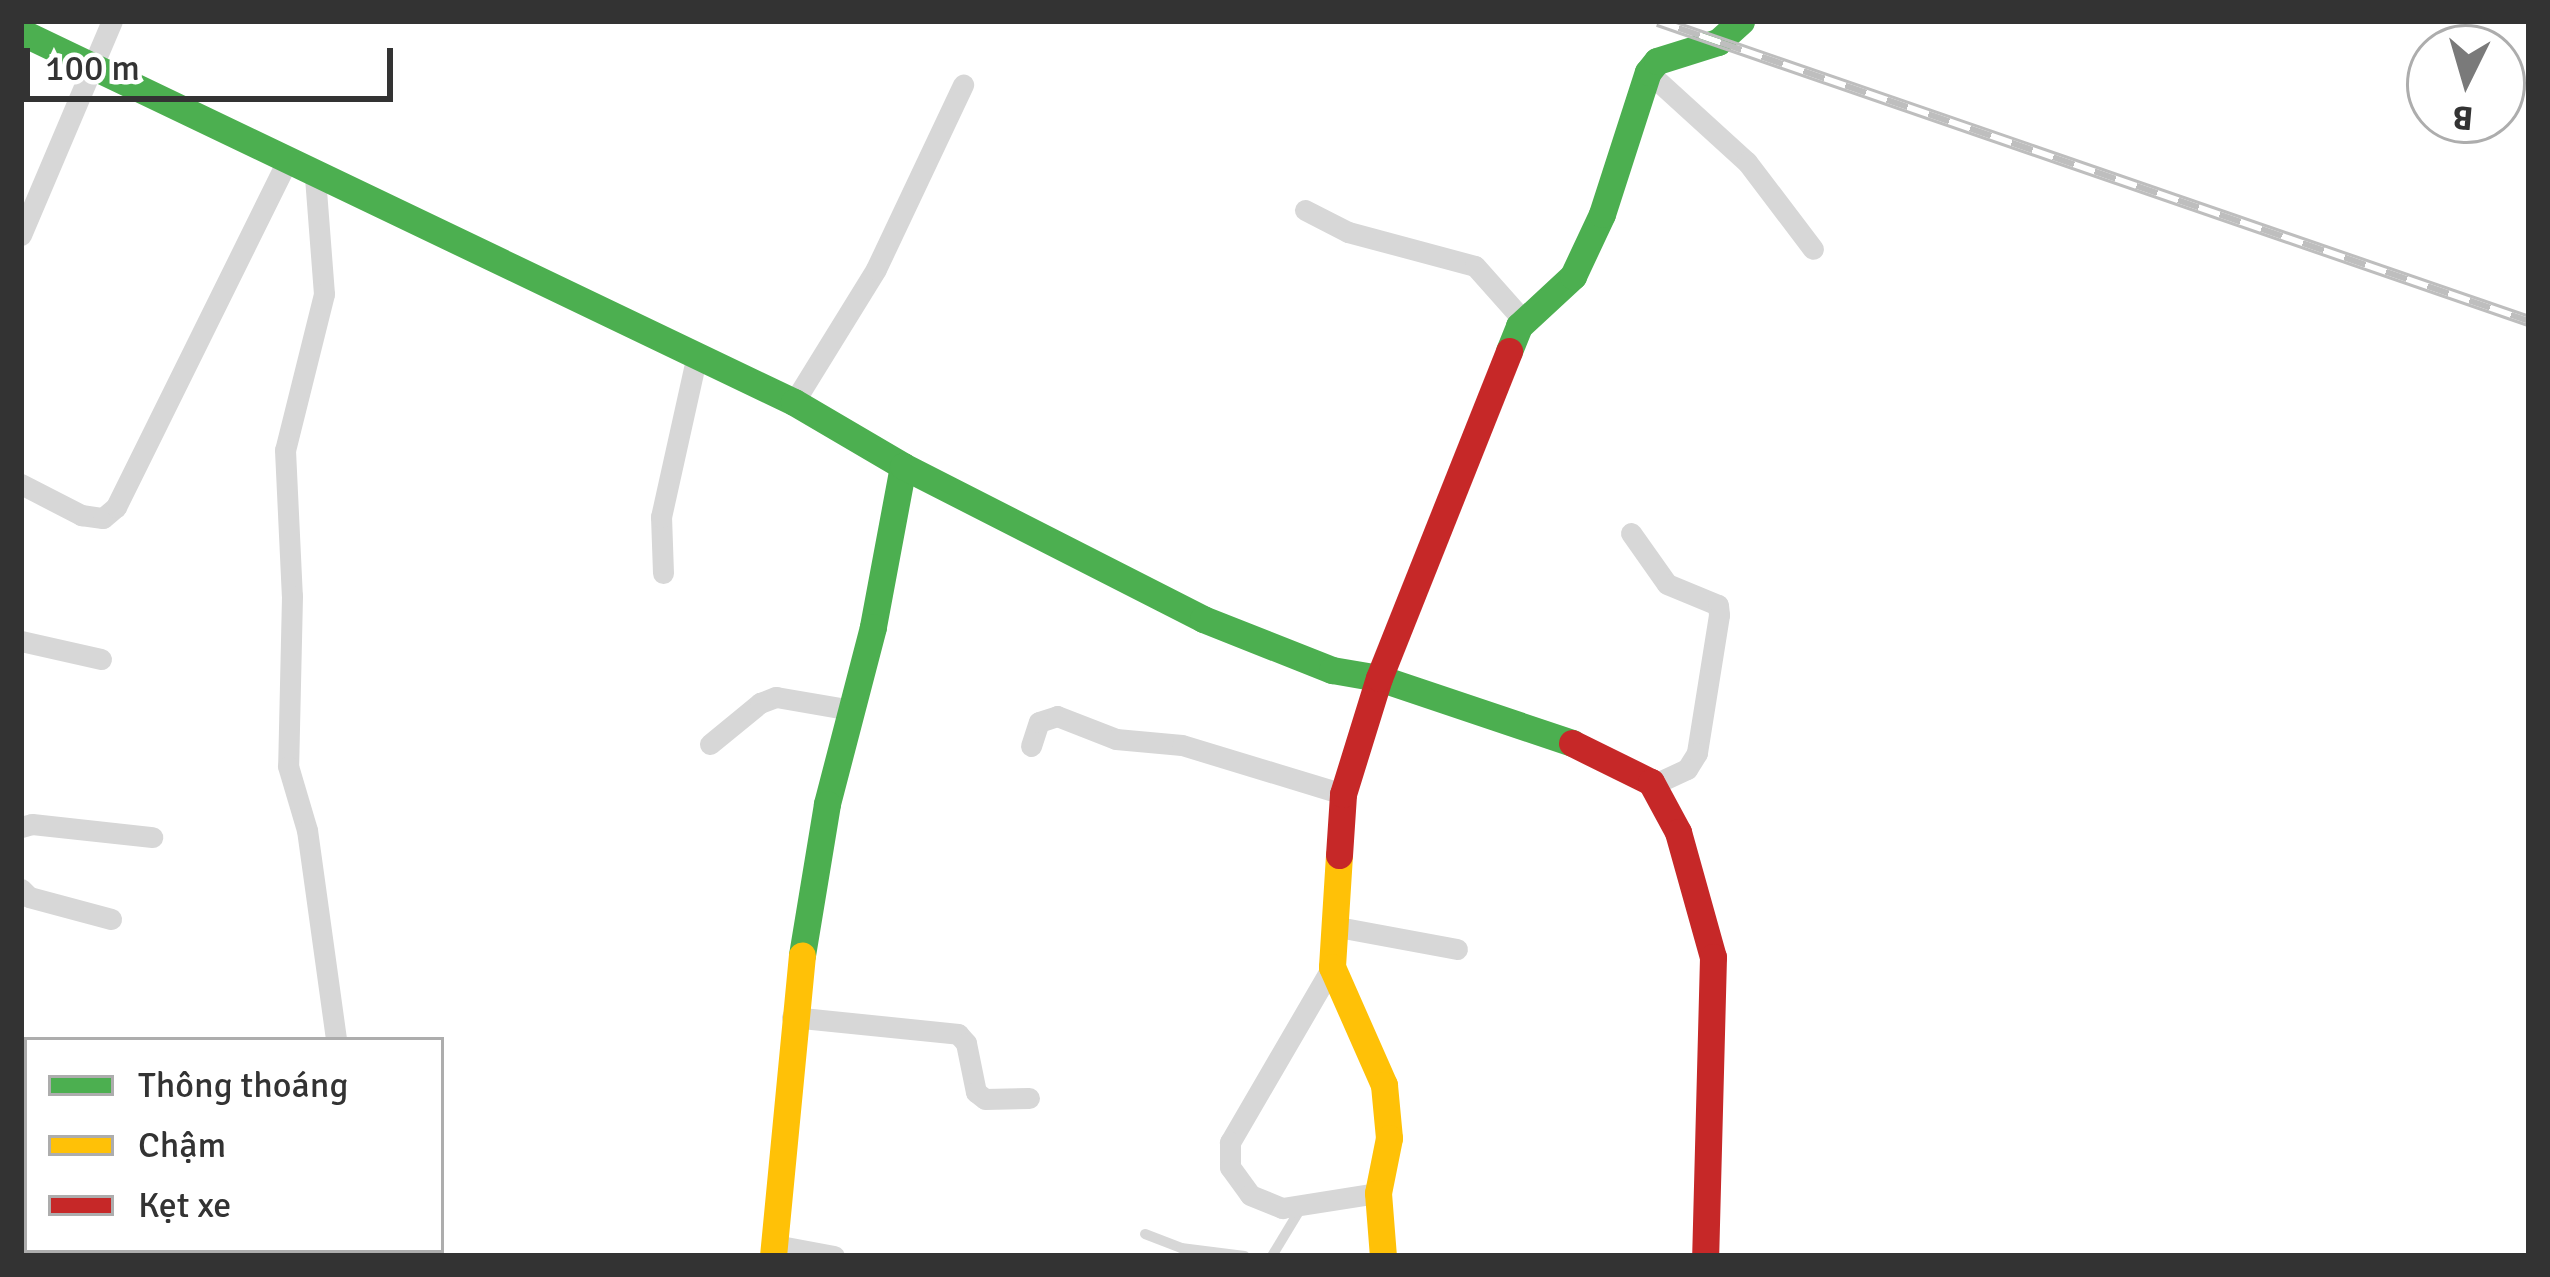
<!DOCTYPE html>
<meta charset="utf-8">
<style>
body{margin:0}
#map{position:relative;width:2550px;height:1277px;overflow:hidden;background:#fff;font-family:Signika,sans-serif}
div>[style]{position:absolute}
.lane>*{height:10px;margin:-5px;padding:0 5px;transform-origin:5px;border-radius:5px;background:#d7d7d7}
.street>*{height:21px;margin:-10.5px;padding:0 10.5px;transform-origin:10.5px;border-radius:10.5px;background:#d7d7d7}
.fast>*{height:27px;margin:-13.5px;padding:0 13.5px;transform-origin:13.5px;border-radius:13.5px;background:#4caf50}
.slow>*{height:27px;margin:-13.5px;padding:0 13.5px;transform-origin:13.5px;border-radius:13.5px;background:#ffc107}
.jam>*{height:27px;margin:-13.5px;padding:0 13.5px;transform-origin:13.5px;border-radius:13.5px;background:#c62828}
.rail>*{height:12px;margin-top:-6px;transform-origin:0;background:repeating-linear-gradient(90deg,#fff 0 22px,#bebebe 0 44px);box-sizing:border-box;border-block:3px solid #bebebe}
span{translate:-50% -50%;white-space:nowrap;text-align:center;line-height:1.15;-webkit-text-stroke:12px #fff;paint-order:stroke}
.frame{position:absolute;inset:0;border:24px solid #333;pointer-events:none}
.legend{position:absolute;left:24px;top:1037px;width:420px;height:216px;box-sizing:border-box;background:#fff;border:3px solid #adadad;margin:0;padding:15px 21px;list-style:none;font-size:36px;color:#333}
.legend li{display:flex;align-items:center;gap:24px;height:60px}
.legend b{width:60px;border:3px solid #adadad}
.north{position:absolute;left:2406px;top:24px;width:120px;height:120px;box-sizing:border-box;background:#fff;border:3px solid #adadad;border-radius:50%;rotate:185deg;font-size:33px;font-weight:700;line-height:48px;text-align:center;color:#333}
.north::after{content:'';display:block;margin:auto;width:42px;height:54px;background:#7a7a7a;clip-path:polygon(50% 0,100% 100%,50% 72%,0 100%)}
.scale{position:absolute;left:24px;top:48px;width:369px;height:54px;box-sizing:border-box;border:6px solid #333;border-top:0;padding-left:15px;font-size:36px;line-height:42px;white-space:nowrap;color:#333;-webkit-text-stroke:9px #fff;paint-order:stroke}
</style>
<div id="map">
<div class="lane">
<div style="left:1145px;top:1234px;width:39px;rotate:21deg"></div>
<div style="left:1181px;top:1248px;width:64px;rotate:7.1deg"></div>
<div style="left:1272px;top:1256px;width:56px;rotate:-58.9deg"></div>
</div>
<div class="street">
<div style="left:1648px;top:72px;width:134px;rotate:42.3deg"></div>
<div style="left:1747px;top:162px;width:109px;rotate:52.8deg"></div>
<div style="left:315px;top:177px;width:117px;rotate:85.6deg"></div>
<div style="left:324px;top:294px;width:161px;rotate:104deg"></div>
<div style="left:285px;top:450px;width:146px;rotate:87.3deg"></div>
<div style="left:292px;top:596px;width:170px;rotate:91.3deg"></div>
<div style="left:288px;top:766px;width:67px;rotate:73.5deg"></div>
<div style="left:307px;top:830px;width:212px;rotate:82.1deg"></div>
<div style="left:1305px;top:210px;width:48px;rotate:27.1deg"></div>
<div style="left:1348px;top:232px;width:131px;rotate:15deg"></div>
<div style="left:1475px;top:266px;width:72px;rotate:48.4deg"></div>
<div style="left:21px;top:235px;width:233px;rotate:-67deg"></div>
<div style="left:794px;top:402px;width:156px;rotate:-58.3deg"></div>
<div style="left:876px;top:269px;width:204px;rotate:-64.7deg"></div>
<div style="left:21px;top:484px;width:68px;rotate:27.3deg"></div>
<div style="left:81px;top:515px;width:22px;rotate:8deg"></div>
<div style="left:103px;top:518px;width:17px;rotate:-40deg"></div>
<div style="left:116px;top:507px;width:384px;rotate:-63.7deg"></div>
<div style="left:1631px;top:533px;width:62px;rotate:54.8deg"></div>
<div style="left:1667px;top:584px;width:55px;rotate:22.4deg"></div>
<div style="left:1718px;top:605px;width:10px;rotate:84deg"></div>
<div style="left:1719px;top:615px;width:140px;rotate:99.1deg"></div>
<div style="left:1697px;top:753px;width:19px;rotate:122deg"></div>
<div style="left:1687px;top:769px;width:38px;rotate:155deg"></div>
<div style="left:663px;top:573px;width:56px;rotate:-92deg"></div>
<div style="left:661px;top:517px;width:166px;rotate:-77.5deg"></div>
<div style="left:21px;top:641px;width:82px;rotate:12.7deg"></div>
<div style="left:710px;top:744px;width:65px;rotate:-39.4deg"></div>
<div style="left:760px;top:703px;width:17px;rotate:-21deg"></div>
<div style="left:776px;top:697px;width:76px;rotate:9.8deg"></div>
<div style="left:1031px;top:746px;width:25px;rotate:-72deg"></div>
<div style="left:1039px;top:722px;width:19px;rotate:-18deg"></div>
<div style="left:1057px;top:716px;width:63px;rotate:21.3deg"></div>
<div style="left:1116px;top:739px;width:66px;rotate:5.2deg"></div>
<div style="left:1182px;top:745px;width:168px;rotate:16.9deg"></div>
<div style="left:21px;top:827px;width:11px;rotate:-15deg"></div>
<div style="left:32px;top:824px;width:121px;rotate:6.2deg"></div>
<div style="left:21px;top:889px;width:11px;rotate:45deg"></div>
<div style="left:29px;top:897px;width:85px;rotate:15deg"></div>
<div style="left:1338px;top:927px;width:121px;rotate:10.5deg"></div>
<div style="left:1332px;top:967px;width:203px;rotate:120.2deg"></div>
<div style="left:1230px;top:1142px;width:25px;rotate:90deg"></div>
<div style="left:1230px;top:1167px;width:34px;rotate:54deg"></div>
<div style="left:1250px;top:1195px;width:35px;rotate:22deg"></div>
<div style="left:1282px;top:1208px;width:97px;rotate:-8.9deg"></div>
<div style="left:792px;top:1017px;width:167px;rotate:5.8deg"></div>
<div style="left:958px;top:1034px;width:12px;rotate:48deg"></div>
<div style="left:966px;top:1043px;width:50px;rotate:78.5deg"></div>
<div style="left:976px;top:1092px;width:11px;rotate:38deg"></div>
<div style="left:985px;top:1099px;width:44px;rotate:-1.3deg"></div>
<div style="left:775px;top:1245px;width:60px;rotate:10.6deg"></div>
<div style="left:298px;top:1256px;width:6px;rotate:-72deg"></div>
</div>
<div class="fast">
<div style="left:21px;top:32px;width:857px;rotate:25.58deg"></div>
<div style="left:794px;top:402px;width:126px;rotate:30.4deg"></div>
<div style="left:903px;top:466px;width:164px;rotate:100.6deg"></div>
<div style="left:873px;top:627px;width:183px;rotate:104.6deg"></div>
<div style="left:827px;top:804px;width:153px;rotate:99.4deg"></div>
<div style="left:1509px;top:351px;width:27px;rotate:-68deg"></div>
<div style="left:1519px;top:326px;width:74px;rotate:-42.8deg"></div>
<div style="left:1573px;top:276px;width:68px;rotate:-64.9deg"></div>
<div style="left:1602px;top:214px;width:149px;rotate:-72.1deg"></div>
<div style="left:1648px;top:72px;width:14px;rotate:-51deg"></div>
<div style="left:1657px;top:61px;width:64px;rotate:-17.3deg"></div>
<div style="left:1718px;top:42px;width:31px;rotate:-42deg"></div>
<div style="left:903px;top:466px;width:337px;rotate:27deg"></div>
<div style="left:1203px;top:619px;width:139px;rotate:21.6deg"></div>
<div style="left:1332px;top:670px;width:48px;rotate:9.7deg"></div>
<div style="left:1379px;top:678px;width:204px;rotate:18.6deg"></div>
</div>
<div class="slow">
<div style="left:1339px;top:855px;width:112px;rotate:93.6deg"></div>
<div style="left:1332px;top:967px;width:129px;rotate:66.2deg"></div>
<div style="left:1384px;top:1085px;width:53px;rotate:84.6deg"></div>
<div style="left:1389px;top:1138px;width:56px;rotate:101.3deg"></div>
<div style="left:1378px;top:1193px;width:63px;rotate:85.5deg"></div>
<div style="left:773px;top:1256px;width:302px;rotate:-84.5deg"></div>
</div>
<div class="jam">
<div style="left:1572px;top:743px;width:88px;rotate:26.3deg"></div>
<div style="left:1651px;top:782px;width:57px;rotate:61.6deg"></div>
<div style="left:1678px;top:832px;width:130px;rotate:74.4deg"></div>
<div style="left:1713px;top:957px;width:299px;rotate:91.5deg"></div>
<div style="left:1339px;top:855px;width:61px;rotate:-86.2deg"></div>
<div style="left:1343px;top:794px;width:121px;rotate:-72.8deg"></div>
<div style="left:1379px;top:678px;width:352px;rotate:-68.3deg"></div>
</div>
<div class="rail">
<div style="left:1658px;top:21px;width:921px;rotate:19.01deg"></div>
</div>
<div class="frame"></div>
<ul class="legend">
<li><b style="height:15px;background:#4caf50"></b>Thông thoáng</li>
<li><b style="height:15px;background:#ffc107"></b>Chậm</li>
<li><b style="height:15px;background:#c62828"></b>Kẹt xe</li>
</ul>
<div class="north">B</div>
<div class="scale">100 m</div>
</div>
